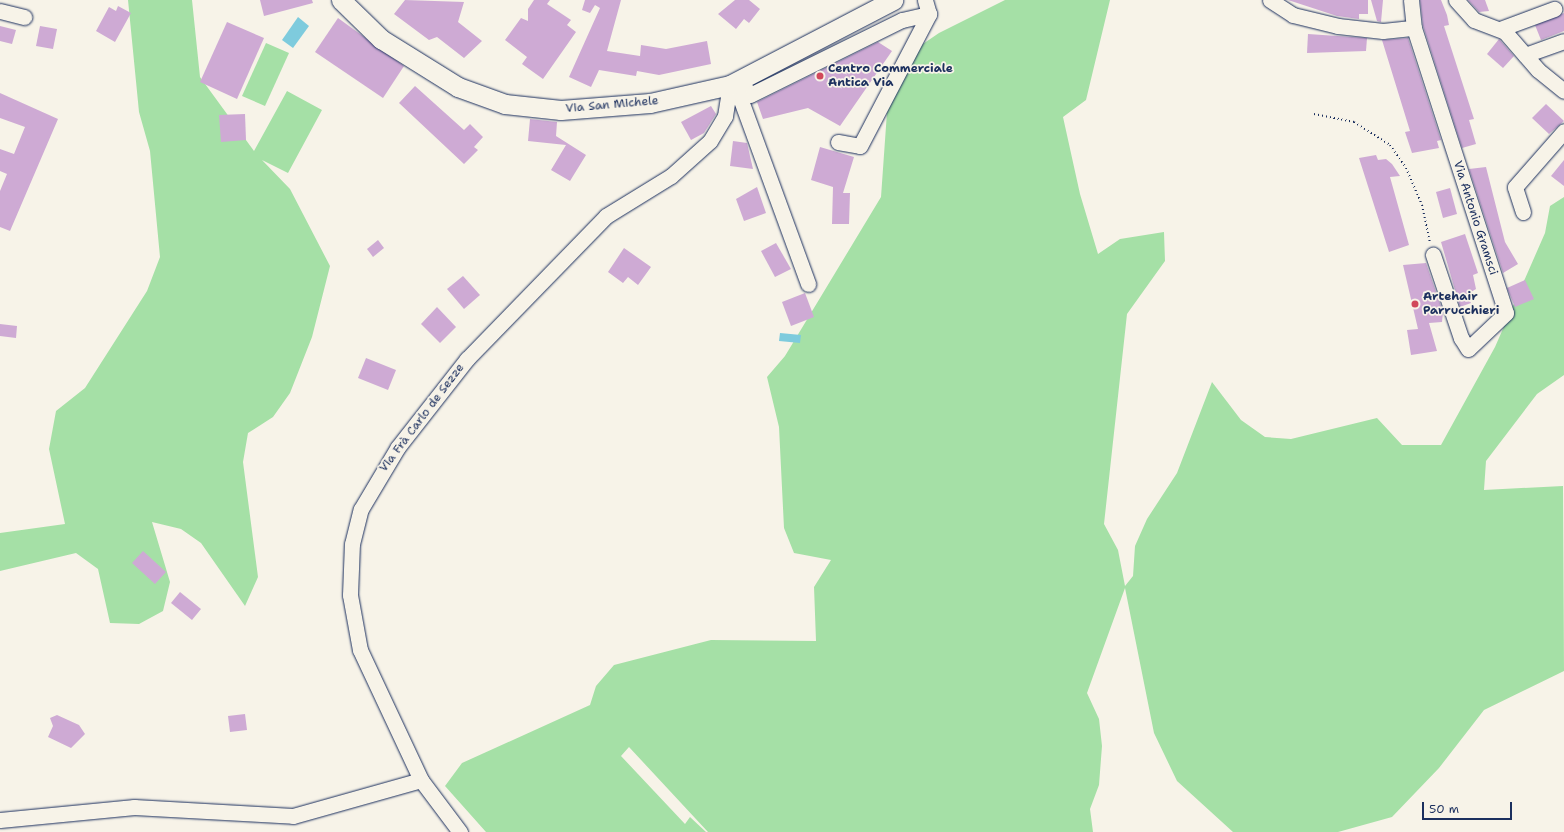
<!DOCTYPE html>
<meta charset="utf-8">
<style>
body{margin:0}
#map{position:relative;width:1564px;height:832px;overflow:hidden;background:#f7f3e8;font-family:"Shantell Sans",sans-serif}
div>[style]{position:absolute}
.green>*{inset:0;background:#a5e0a6}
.water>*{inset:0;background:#7ecbdd}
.building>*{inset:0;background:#ceaad4}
.path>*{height:2px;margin-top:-1px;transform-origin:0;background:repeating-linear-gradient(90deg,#1b2f5e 0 1px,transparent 0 4px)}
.roads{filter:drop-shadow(0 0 1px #1b2f5e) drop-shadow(0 0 1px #1b2f5e)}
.minor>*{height:15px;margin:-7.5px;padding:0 7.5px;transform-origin:7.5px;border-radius:7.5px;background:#f7f3e8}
.major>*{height:19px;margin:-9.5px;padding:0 9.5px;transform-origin:9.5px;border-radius:9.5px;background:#f7f3e8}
.dots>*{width:11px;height:11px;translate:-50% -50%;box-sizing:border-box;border:2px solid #f7f3e8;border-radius:50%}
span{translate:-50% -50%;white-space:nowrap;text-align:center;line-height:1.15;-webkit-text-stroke:3.5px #f7f3e8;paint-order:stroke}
.poi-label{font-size:12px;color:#1b2f5e;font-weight:700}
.left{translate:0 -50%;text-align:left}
.street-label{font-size:12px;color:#1b2f5e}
.scale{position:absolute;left:1422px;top:802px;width:90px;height:18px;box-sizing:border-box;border:2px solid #1b2f5e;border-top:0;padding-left:5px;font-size:12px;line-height:14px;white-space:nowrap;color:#1b2f5e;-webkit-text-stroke:3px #f7f3e8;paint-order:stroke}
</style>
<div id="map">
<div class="green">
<div style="clip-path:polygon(128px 0,192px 0,200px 77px,254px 151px,287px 91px,322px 110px,288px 173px,262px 160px,290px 189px,330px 266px,312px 337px,290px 393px,273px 417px,248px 433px,243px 462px,258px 577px,245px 606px,201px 543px,181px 529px,152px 522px,170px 582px,163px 611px,139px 624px,110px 623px,98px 569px,76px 553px,0 571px,0 533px,65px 524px,49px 449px,56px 411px,85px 388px,147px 291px,160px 257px,150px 151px,139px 112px)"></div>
<div style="clip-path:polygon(1005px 0,1110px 0,1086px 100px,1063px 117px,1080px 194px,1098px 254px,1120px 239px,1164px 232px,1165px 261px,1127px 314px,1104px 524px,1118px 550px,1125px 586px,1133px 576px,1135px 546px,1147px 519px,1177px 473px,1212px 382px,1241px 420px,1265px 437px,1291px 439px,1377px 418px,1402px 445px,1441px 445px,1495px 347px,1545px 233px,1550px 206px,1564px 197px,1564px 375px,1537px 394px,1486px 461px,1484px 490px,1563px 486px,1564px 671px,1484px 710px,1439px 768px,1392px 817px,1338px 832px,1233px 832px,1177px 781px,1154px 733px,1125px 588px,1087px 693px,1099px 719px,1102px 746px,1099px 785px,1090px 809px,1093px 832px,708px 832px,629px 747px,621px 756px,685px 824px,690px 817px,706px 832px,486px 832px,445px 786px,462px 763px,590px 705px,596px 686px,614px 665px,711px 640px,816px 641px,814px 587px,831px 560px,794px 553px,784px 528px,779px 427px,767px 377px,785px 356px,881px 197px,887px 112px,911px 52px,939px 33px)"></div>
<div style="clip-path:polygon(266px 43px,289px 53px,265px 106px,242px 96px)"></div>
</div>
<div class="water">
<div style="clip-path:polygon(298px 17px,309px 26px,293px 48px,282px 40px)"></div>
<div style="clip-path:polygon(780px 333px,801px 335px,800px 343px,779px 341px)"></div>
</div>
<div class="building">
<div style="clip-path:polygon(260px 0,312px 0,313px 3px,264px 16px)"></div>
<div style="clip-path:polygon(405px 0,464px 2px,458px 22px,482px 41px,464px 58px,437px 37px,429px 40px,394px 14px)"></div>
<div style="clip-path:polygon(534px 0,550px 0,547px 4px,571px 20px,567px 25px,576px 32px,543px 79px,522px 64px,527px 57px,505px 40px,521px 18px,528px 21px,528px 9px)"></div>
<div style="clip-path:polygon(585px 0,621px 0,607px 51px,640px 56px,641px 45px,666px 49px,707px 41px,711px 64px,659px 75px,637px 71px,636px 76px,599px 70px,591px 87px,569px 77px,600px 8px,595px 5px,590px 13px,582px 10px)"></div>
<div style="clip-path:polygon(735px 0,749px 0,760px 9px,749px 23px,744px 19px,736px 29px,718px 14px)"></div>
<div style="clip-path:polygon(1288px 0,1368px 0,1368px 14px,1359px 14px,1359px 19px,1337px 16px)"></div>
<div style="clip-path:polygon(1371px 0,1383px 0,1381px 22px,1377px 21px)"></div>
<div style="clip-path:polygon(1420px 0,1441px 0,1447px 15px,1449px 25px,1444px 26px,1474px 119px,1469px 120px,1476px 144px,1462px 148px,1423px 26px)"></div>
<div style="clip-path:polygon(1468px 0,1485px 0,1489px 11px,1479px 12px)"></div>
<div style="clip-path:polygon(118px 6px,131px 13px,115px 42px,96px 31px,109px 7px,116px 11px)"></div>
<div style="clip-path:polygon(1564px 13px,1564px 31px,1541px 40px,1535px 25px)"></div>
<div style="clip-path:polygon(338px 18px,404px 66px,383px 98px,315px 52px)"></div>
<div style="clip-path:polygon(227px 22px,264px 38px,237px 99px,200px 82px)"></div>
<div style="clip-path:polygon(0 26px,16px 30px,12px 44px,0 41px)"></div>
<div style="clip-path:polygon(40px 26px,57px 29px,53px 49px,36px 46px)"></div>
<div style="clip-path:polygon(1308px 34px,1367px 38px,1366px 51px,1307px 53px)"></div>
<div style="clip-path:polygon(1408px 38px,1441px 140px,1437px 141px,1439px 148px,1412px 153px,1405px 132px,1410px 131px,1382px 40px)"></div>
<div style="clip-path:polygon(1499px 39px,1514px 56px,1503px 68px,1487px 54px)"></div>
<div style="clip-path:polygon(878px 42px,892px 51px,840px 126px,808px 108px,763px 119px,757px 102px)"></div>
<div style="clip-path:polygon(415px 86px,464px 130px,470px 124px,483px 137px,474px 147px,478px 150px,464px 164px,399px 103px)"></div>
<div style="clip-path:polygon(0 93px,58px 119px,10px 231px,0 227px,0 191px,7px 174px,0 171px,0 149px,14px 154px,25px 127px,0 118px)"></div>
<div style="clip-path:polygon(1546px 104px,1564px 121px,1549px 134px,1532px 118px)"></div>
<div style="clip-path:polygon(711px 106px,716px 114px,704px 133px,691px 140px,681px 122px)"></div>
<div style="clip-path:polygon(245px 114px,246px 140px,221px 142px,219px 115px)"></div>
<div style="clip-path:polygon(530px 119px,557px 122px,556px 136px,586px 155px,570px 181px,551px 170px,566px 145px,528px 141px)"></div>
<div style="clip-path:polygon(733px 141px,747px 143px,753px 169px,730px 166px)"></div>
<div style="clip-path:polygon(820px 147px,854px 157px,843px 193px,850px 193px,849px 224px,832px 224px,833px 187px,811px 180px)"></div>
<div style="clip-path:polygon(1376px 155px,1378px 160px,1386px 159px,1392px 164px,1400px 176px,1390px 177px,1409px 245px,1389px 252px,1359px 158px)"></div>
<div style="clip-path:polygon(1564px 160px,1564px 186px,1551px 176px)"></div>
<div style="clip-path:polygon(1486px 167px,1505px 242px,1518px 264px,1503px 273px,1469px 169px)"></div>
<div style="clip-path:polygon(757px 187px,766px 213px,744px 221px,736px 199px)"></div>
<div style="clip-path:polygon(1450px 188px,1457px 214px,1443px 218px,1436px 192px)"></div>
<div style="clip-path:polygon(1465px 234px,1478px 273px,1473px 275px,1476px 289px,1466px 295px,1471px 303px,1460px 307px,1441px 242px)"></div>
<div style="clip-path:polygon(378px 240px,384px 248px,373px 257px,367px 249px)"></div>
<div style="clip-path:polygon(776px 243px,791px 269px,775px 277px,761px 251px)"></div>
<div style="clip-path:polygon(624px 248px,651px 267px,638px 285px,628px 277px,623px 283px,608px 272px)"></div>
<div style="clip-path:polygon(1426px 263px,1443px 312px,1442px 322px,1429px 323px,1437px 351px,1411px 355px,1407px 330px,1418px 329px,1403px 265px)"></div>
<div style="clip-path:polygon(463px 276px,480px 295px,464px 309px,447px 289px)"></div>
<div style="clip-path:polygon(1525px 280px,1534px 299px,1515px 307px,1507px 288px)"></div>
<div style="clip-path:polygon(805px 293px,814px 317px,791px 326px,782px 302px)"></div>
<div style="clip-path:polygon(437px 307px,456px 327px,440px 343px,421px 324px)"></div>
<div style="clip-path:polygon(0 324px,17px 326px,16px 338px,0 336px)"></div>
<div style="clip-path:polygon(366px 358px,396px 370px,388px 390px,358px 378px)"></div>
<div style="clip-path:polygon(143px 551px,166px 572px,155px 584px,132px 563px)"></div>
<div style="clip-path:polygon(180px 592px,201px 609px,192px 620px,171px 603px)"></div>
<div style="clip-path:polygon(245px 714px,247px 730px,230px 732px,228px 716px)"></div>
<div style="clip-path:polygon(57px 715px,79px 725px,85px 734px,71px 748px,48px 737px,53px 726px,50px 718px)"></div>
</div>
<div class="path">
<div style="left:1314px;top:114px;width:41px;rotate:11.3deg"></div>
<div style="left:1354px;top:122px;width:43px;rotate:32.6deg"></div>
<div style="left:1390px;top:145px;width:28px;rotate:55deg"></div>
<div style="left:1406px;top:168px;width:40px;rotate:66.6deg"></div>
<div style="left:1422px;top:205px;width:38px;rotate:78deg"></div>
</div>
<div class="roads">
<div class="minor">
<div style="left:1270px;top:0;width:27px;rotate:33deg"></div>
<div style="left:1293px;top:15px;width:46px;rotate:13.7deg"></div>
<div style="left:1338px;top:26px;width:45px;rotate:6.3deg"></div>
<div style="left:1383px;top:31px;width:31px;rotate:-6deg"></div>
<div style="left:1411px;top:0;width:28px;rotate:84deg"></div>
<div style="left:1414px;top:28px;width:299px;rotate:72.1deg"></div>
<div style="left:1506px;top:313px;width:52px;rotate:136.5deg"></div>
<div style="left:1468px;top:349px;width:13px;rotate:-122deg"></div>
<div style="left:1461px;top:338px;width:88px;rotate:-108.6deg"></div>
<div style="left:1456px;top:0;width:27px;rotate:48deg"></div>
<div style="left:1474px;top:20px;width:33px;rotate:21deg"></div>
<div style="left:1505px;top:32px;width:50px;rotate:49deg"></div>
<div style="left:1538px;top:70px;width:33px;rotate:39deg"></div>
<div style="left:0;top:11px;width:25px;rotate:14deg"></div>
<div style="left:1500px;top:29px;width:58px;rotate:-20.3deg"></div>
<div style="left:1525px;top:55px;width:41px;rotate:-19.7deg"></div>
<div style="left:740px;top:81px;width:17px;rotate:54deg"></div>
<div style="left:750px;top:95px;width:169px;rotate:-26.3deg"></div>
<div style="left:902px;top:20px;width:28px;rotate:-13deg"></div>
<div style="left:735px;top:84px;width:213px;rotate:69.9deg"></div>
<div style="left:838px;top:142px;width:22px;rotate:10deg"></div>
<div style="left:860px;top:146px;width:149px;rotate:-62.4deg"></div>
<div style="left:929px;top:14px;width:15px;rotate:-106deg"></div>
<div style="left:1523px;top:212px;width:26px;rotate:-108deg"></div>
<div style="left:1515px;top:187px;width:74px;rotate:-48.8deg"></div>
<div style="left:0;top:820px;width:135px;rotate:-5.5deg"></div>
<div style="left:134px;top:807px;width:159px;rotate:3.2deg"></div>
<div style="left:293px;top:816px;width:133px;rotate:-15.7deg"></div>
<div style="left:460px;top:832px;width:65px;rotate:-126.9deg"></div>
<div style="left:421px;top:780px;width:144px;rotate:-115.1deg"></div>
<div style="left:360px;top:650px;width:56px;rotate:-100.3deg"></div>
<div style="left:350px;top:595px;width:51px;rotate:-87.8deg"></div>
<div style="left:352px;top:544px;width:36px;rotate:-76deg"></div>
<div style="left:361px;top:509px;width:72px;rotate:-59.2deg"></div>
<div style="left:398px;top:447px;width:112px;rotate:-51.9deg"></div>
<div style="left:467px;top:359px;width:199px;rotate:-45.8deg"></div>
<div style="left:606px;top:216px;width:76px;rotate:-31.6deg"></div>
<div style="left:671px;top:176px;width:52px;rotate:-41.9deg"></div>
<div style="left:710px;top:141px;width:29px;rotate:-59deg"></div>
<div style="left:725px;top:116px;width:31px;rotate:-81deg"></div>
</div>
<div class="major">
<div style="left:341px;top:0;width:56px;rotate:44.3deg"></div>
<div style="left:381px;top:39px;width:91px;rotate:31.9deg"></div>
<div style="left:458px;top:87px;width:50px;rotate:19.9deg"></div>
<div style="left:505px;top:104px;width:56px;rotate:6.1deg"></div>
<div style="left:561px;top:110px;width:89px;rotate:-4.5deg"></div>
<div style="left:650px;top:103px;width:82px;rotate:-12.7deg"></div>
<div style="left:730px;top:85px;width:184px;rotate:-27.5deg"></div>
</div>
</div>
<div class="dots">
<div style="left:820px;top:76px;background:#d1495b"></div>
<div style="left:1415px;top:304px;background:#d1495b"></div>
</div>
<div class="poi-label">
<span class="left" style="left:828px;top:76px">Centro Commerciale<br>Antica Via</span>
<span class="left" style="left:1423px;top:304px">Artehair<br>Parrucchieri</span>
</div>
<div class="street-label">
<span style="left:612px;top:105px;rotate:-5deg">Via San Michele</span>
<span style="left:1475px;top:218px;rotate:72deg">Via Antonio Gramsci</span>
<span style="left:422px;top:418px;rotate:-53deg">Via Frà Carlo de Sezze</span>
</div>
<div class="scale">50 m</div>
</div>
